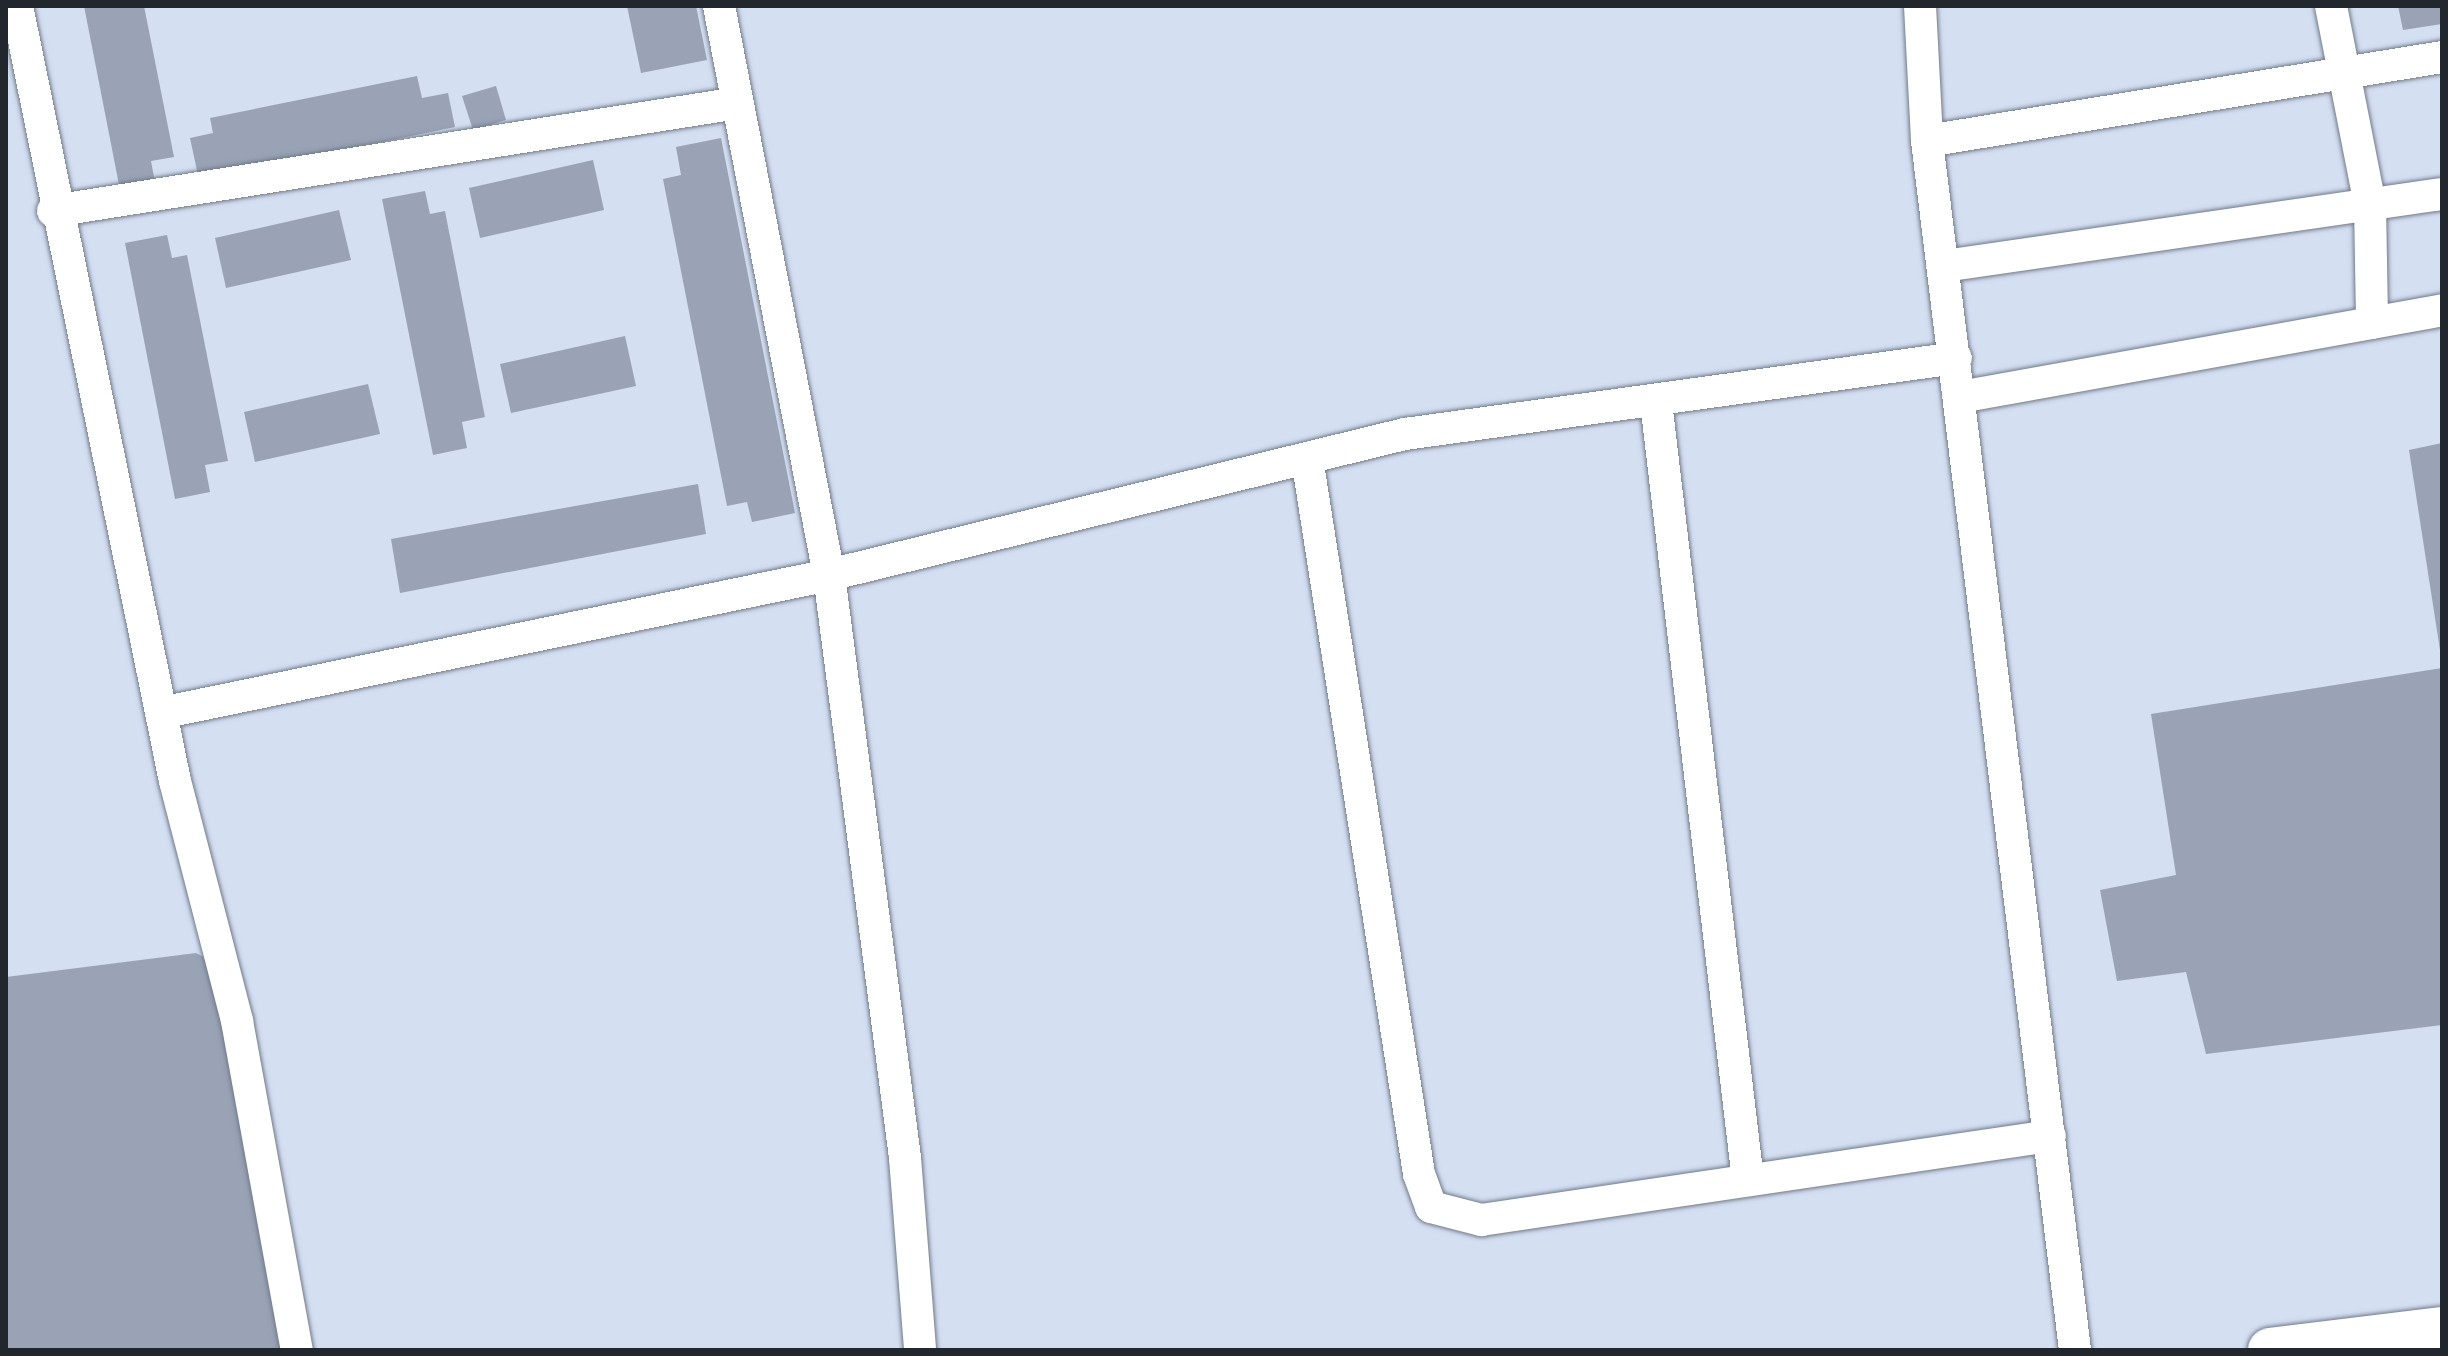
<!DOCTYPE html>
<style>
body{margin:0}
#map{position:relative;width:2448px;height:1356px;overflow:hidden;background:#d4dff2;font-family:"PT Sans",sans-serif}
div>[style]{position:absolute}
.building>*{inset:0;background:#99a3b5}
.roads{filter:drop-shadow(0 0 2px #717a8c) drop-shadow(0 0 2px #717a8c)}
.minor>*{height:32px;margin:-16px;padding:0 16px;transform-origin:16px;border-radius:16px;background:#fff}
.primary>*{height:44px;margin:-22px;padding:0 22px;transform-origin:22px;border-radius:22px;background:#fff}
span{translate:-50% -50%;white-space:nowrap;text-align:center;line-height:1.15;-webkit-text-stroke:7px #e3ecfb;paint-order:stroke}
.frame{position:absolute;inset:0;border:8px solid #22262d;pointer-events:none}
</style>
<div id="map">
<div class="building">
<div style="clip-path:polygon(84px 6px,144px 6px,174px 157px,151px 161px,156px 188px,121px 195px)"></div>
<div style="clip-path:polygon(627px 6px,696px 6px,707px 60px,641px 73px)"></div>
<div style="clip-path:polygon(2398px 6px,2442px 6px,2442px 24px,2403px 30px)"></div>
<div style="clip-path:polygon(417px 76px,422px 98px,448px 93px,455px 127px,199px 180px,190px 138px,213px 133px,210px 118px)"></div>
<div style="clip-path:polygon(496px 86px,506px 120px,473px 130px,462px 96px)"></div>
<div style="clip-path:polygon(721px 138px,795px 513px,752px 522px,747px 502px,727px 506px,663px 179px,681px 175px,676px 147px)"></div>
<div style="clip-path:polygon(593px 160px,604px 210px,480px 238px,469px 188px)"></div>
<div style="clip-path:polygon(425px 191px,430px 214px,445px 211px,485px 417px,462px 422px,467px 448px,433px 455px,382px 199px)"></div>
<div style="clip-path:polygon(339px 210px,351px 260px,226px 288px,215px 238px)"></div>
<div style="clip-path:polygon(167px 235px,172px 258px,187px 255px,228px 461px,205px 465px,210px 492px,175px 499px,125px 243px)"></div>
<div style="clip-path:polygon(625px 336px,636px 386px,511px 413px,500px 364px)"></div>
<div style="clip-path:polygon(368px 384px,380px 434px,255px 462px,244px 412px)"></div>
<div style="clip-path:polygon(2442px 443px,2442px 650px,2440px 650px,2409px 450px)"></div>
<div style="clip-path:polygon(698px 484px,706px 534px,400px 593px,391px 539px)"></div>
<div style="clip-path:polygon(2442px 668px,2442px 1025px,2206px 1054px,2186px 972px,2117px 981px,2100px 890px,2176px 875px,2151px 714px)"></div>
<div style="clip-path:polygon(196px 953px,218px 964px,281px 1350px,6px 1350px,6px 977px)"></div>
</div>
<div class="roads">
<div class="minor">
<div style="left:17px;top:6px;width:791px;rotate:78.48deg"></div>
<div style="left:175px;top:781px;width:248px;rotate:75.5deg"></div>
<div style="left:237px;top:1021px;width:334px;rotate:79.7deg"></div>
<div style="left:719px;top:6px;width:580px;rotate:79.06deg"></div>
<div style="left:829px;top:575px;width:588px;rotate:82.57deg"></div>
<div style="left:905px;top:1158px;width:193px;rotate:85.5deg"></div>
<div style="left:1920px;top:6px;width:135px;rotate:87deg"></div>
<div style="left:1927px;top:141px;width:1218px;rotate:83.02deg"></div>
<div style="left:2331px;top:6px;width:202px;rotate:78.9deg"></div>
<div style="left:2370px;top:204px;width:119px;rotate:89deg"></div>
<div style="left:1927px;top:141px;width:522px;rotate:-9.26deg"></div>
<div style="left:53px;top:211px;width:693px;rotate:-8.96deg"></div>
<div style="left:1944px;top:266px;width:503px;rotate:-8.23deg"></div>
<div style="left:1960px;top:397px;width:490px;rotate:-10.2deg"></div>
<div style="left:1656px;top:402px;width:783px;rotate:83.26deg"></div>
<div style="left:1307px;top:458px;width:725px;rotate:81.11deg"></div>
<div style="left:1419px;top:1174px;width:35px;rotate:70deg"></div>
<div style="left:1431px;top:1207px;width:52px;rotate:14.6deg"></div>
<div style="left:1481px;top:1220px;width:575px;rotate:-8.4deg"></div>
<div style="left:161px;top:713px;width:682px;rotate:-11.67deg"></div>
<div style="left:829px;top:575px;width:593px;rotate:-13.76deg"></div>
<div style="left:1405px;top:434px;width:556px;rotate:-7.85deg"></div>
</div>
<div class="primary">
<div style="left:2270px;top:1350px;width:173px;rotate:-7deg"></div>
</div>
</div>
<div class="frame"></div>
</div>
